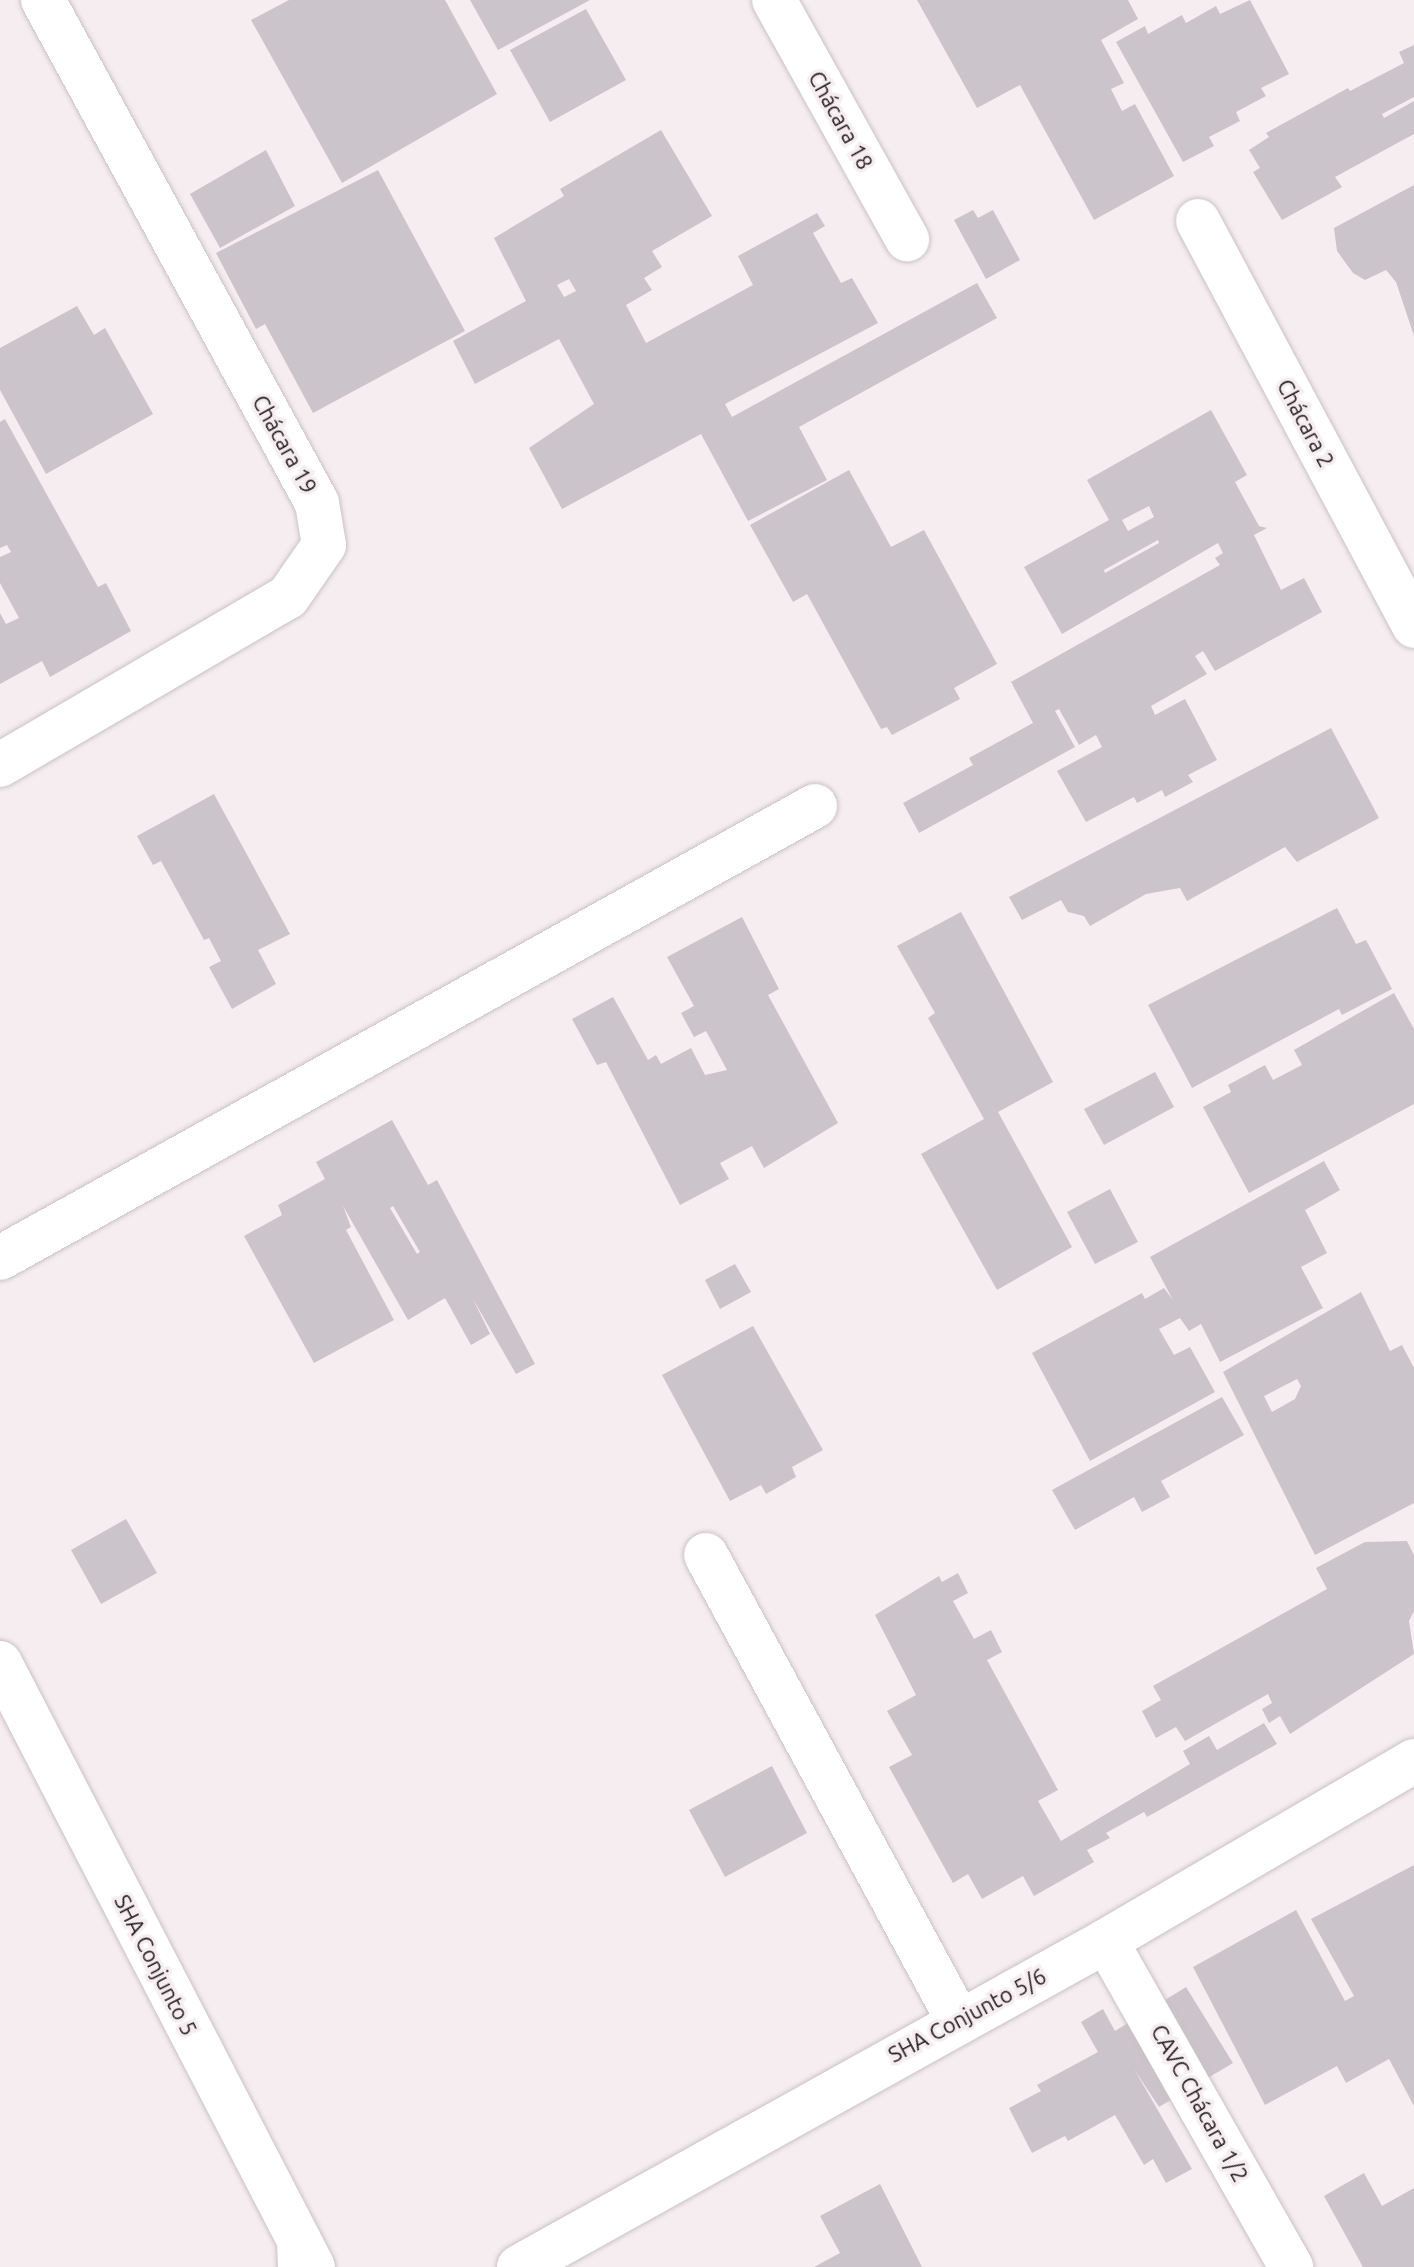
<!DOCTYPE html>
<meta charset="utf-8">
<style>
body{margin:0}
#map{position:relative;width:1414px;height:2267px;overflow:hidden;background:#f6edf0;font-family:Ubuntu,sans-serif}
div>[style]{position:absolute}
.building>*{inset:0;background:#cbc4ca}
.roads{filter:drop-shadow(0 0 2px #cac1c4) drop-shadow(0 0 2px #cac1c4)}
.minor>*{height:44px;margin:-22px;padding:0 22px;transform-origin:22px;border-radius:22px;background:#fff}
.tertiary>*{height:44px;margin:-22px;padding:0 22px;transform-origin:22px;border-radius:22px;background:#fff}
span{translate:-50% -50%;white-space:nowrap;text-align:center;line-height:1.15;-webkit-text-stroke:7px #f6edf0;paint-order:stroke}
.street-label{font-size:22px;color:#201c1e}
</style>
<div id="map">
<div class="building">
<div style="clip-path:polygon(289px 0,445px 0,497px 94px,342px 183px,251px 20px)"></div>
<div style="clip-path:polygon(470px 0,590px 0,498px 50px)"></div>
<div style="clip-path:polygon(917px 0,1128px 0,1138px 19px,1101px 40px,1124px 83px,1111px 89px,1122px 111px,1135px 104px,1174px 176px,1094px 220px,1020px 85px,977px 108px)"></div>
<div style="clip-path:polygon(1250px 0,1289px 74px,1261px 88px,1266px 96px,1236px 112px,1240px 121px,1209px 137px,1214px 146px,1183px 162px,1116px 42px,1145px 26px,1148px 34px,1182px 15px,1186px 23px,1216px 6px,1220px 14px)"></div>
<div style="clip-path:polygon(586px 9px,626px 80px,550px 122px,510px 50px)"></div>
<div style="clip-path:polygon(1414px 45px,1414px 97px,1382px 114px,1384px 118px,1414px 101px,1414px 134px,1335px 177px,1342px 187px,1282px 220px,1253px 172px,1260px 168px,1249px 150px,1269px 137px,1266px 133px,1348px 88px,1350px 91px,1404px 63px,1399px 52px)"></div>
<div style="clip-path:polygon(evenodd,661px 130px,712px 216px,652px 251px,662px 267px,644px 278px,652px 290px,626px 305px,646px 343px,753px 285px,738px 256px,817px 213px,825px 226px,813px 233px,841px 283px,852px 278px,878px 323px,725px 404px,732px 417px,977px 283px,997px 318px,799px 427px,827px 480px,748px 521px,701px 434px,562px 509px,529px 448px,594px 404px,559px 339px,475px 384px,453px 341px,526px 301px,494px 238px,564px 196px,560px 189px,661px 130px,569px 279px,576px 291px,564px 297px,557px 285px,569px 279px)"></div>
<div style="clip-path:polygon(266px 150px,295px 206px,220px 248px,190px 194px)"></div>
<div style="clip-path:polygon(378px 170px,465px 331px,313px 413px,265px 324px,256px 329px,216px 253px)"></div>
<div style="clip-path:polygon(1414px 185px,1414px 336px,1396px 282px,1386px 270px,1365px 280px,1353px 273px,1337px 251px,1334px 228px)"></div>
<div style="clip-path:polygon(973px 210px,978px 218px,993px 210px,1020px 260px,986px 279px,954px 220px)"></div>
<div style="clip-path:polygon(77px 306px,94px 335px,105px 328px,153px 414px,46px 474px,0 390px,0 348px)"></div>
<div style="clip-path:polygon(evenodd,1211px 410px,1247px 475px,1235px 482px,1259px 526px,1267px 528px,1254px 535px,1281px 590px,1304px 578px,1322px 612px,1215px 671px,1203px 651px,1195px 656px,1207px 674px,1151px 706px,1155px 715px,1185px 699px,1217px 760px,1188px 775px,1193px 782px,1165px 797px,1162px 790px,1137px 803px,1134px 797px,1086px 822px,1057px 771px,1102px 747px,1096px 735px,1079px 745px,1059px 709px,1055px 711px,1075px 747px,919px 833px,903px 803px,973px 765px,969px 758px,1033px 723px,1011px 682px,1220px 565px,1215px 558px,1223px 553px,1218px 543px,1062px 634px,1024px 567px,1109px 520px,1087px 480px,1211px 410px,1149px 506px,1154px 517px,1128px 531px,1122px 520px,1149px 506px,1211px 410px,1158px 540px,1159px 543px,1105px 573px,1104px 570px,1158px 540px)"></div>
<div style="clip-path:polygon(5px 419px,98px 587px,106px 583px,131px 631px,50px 677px,42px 661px,0 684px,0 613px,6px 624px,19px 618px,0 583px,0 557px,11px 552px,7px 545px,0 548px,0 422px)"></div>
<div style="clip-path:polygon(849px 470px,891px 547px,924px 530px,997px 664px,954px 688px,960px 699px,892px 735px,887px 727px,881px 729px,807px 594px,793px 602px,750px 525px)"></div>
<div style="clip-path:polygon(1331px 728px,1379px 818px,1297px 862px,1285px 847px,1187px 901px,1180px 888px,1146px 894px,1090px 926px,1084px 916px,1068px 912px,1061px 900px,1022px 920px,1009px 897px)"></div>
<div style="clip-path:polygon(214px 794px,290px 934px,258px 950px,276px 984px,232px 1009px,209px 967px,221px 961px,209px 938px,204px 940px,161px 861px,153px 865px,137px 836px)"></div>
<div style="clip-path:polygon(1337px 908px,1356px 944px,1366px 940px,1392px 989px,1342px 1015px,1339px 1009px,1192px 1088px,1148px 1005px)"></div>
<div style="clip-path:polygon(961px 912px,1053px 1082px,998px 1112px,1072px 1247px,997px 1290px,921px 1154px,984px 1119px,928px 1018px,935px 1013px,897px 946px)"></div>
<div style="clip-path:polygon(742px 917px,779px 989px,768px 995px,838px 1123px,764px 1168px,752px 1146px,720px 1163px,729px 1179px,680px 1205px,606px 1062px,597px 1065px,572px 1019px,613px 997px,648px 1060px,656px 1055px,661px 1064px,691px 1048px,705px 1075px,727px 1070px,706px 1031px,694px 1037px,681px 1013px,694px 1006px,667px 957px)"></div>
<div style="clip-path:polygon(1394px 993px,1414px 1029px,1414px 1104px,1249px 1193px,1203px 1107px,1231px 1092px,1228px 1085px,1265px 1065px,1273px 1080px,1302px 1065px,1294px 1050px)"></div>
<div style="clip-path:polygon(1155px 1072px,1174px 1107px,1104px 1145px,1084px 1109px)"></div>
<div style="clip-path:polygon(evenodd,392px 1120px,428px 1185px,437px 1180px,535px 1364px,516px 1374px,473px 1299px,490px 1334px,471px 1345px,445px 1298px,408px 1320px,343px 1206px,351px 1227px,346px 1230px,394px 1320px,314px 1363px,244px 1236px,282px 1215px,278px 1205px,325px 1179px,316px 1162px,392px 1120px,393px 1206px,420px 1252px,417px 1254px,390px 1208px,393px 1206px)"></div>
<div style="clip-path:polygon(1324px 1161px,1340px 1190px,1305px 1210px,1327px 1253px,1301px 1267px,1323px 1308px,1220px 1362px,1201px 1324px,1189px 1331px,1180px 1318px,1159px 1329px,1174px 1355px,1190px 1347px,1215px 1392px,1090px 1461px,1032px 1353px,1142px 1293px,1145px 1299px,1164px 1288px,1173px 1300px,1150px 1257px)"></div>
<div style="clip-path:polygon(1110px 1189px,1138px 1242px,1095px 1264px,1067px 1212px)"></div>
<div style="clip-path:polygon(735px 1264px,751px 1292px,720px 1309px,705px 1280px)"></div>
<div style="clip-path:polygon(evenodd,1361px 1292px,1390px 1351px,1402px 1345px,1414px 1368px,1414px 1503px,1315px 1555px,1223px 1372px,1361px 1292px,1297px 1379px,1301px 1386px,1295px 1399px,1272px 1412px,1264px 1396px,1297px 1379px)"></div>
<div style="clip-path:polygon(753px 1326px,823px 1450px,792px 1467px,796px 1477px,766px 1494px,761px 1485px,730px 1501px,662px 1375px)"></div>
<div style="clip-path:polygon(1222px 1397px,1244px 1435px,1161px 1481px,1170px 1497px,1142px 1512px,1134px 1497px,1075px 1530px,1052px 1490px)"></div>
<div style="clip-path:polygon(126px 1519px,157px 1573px,101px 1604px,71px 1550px)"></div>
<div style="clip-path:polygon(1407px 1541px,1414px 1555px,1414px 1611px,1409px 1621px,1414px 1654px,1290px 1734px,1280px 1716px,1269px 1723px,1262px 1709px,1272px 1703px,1268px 1694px,1185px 1741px,1176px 1727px,1156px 1738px,1142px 1711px,1161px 1700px,1153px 1686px,1327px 1589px,1316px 1568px,1365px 1542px)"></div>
<div style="clip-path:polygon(958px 1573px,968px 1593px,953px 1601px,974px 1639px,991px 1630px,1002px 1652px,987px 1660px,1058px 1790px,1038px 1801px,1061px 1841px,1190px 1764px,1183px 1751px,1209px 1736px,1217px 1750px,1264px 1723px,1277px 1744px,1147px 1817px,1144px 1812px,1106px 1833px,1110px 1838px,1087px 1850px,1094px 1862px,1034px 1896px,1023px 1876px,982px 1899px,968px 1874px,953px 1883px,889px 1767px,912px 1755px,887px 1711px,916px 1695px,875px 1615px,939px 1576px,942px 1582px)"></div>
<div style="clip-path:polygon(772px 1766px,807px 1833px,725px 1877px,689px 1810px)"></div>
<div style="clip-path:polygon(1414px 1865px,1414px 2106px,1389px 2059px,1346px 2083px,1337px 2066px,1265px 2105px,1193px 1967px,1296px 1910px,1345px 2001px,1354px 1996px,1311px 1919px)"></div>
<div style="clip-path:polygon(1186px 1987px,1233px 2063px,1159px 2107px,1134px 2069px,1192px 2169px,1166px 2183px,1153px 2159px,1144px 2165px,1115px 2115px,1068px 2141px,1065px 2136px,1032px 2153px,1009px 2108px,1041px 2091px,1037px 2085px,1098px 2052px,1081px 2022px,1103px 2009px,1115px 2031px)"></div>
<div style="clip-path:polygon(1364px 2173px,1382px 2206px,1414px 2188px,1414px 2267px,1363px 2267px,1324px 2196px)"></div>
<div style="clip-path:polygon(880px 2184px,922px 2267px,814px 2267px,840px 2253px,820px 2216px)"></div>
</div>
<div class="roads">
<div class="minor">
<div style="left:774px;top:0;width:274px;rotate:60.9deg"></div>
<div style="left:1198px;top:221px;width:459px;rotate:61.9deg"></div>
<div style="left:0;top:765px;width:333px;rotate:-30.3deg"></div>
<div style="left:288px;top:597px;width:63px;rotate:-55.3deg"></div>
<div style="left:324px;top:545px;width:43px;rotate:-99.5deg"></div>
<div style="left:317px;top:503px;width:573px;rotate:-118.58deg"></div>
<div style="left:0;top:1258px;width:932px;rotate:-29.01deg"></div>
<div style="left:706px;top:1555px;width:529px;rotate:61.55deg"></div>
<div style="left:0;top:1663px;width:680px;rotate:62.61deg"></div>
<div style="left:1106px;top:1941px;width:375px;rotate:60.4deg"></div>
</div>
<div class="tertiary">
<div style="left:299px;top:2240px;width:27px;rotate:88deg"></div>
<div style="left:519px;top:2267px;width:671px;rotate:-29.05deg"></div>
<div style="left:1106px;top:1941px;width:357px;rotate:-30.3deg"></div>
</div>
</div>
<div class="street-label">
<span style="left:841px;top:120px;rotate:61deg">Chácara 18</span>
<span style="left:1306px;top:423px;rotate:62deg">Chácara 2</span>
<span style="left:285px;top:444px;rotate:61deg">Chácara 19</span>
<span style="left:156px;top:1965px;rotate:63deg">SHA Conjunto 5</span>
<span style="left:967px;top:2015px;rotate:-28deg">SHA Conjunto 5/6</span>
<span style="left:1200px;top:2103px;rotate:61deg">CAVC Chácara 1/2</span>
</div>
</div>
